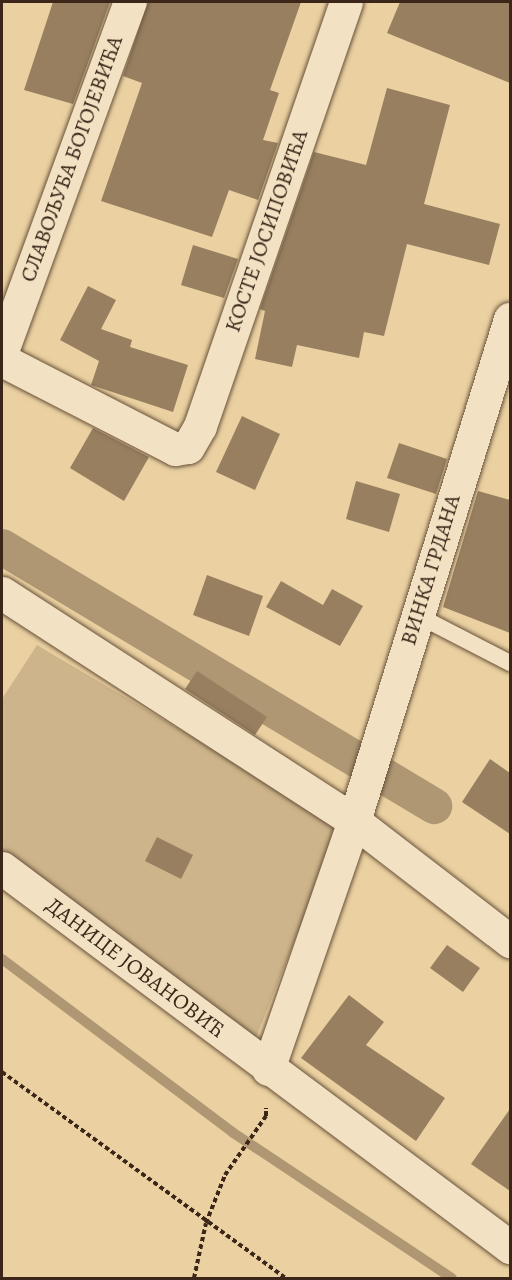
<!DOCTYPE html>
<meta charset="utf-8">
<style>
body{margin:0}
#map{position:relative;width:512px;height:1280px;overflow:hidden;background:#ebd1a1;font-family:Alegreya,serif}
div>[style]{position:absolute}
.green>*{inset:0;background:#cdb48a}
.stream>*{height:10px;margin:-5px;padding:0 5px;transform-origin:5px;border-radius:5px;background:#af9773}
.canal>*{height:36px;margin:-18px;padding:0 18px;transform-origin:18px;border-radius:18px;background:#af9773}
.building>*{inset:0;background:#977f60}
.path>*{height:4px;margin-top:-2px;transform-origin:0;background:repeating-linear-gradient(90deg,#3b2619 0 4.5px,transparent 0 7.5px)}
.roads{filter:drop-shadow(0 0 2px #67513b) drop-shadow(0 0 2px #67513b)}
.lane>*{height:16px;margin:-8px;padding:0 8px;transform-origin:8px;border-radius:8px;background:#f2e1c2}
.street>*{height:33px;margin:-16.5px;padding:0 16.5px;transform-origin:16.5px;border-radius:16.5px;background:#f2e1c2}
span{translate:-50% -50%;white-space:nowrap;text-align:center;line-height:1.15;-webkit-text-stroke:4.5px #f2e1c2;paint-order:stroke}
.street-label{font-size:22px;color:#3b2619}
.frame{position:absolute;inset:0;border:3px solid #3b2619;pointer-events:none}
</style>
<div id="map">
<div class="green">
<div style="clip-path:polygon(37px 645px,341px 825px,253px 1045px,2px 857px,2px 699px)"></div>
</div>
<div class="stream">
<div style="left:2px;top:959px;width:288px;rotate:36.9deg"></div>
<div style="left:232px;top:1132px;width:264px;rotate:33.6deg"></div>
</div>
<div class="canal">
<div style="left:2px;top:547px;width:504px;rotate:30.94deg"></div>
</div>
<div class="building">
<div style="clip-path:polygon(53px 2px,110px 2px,73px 104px,24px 90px)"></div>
<div style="clip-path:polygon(148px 2px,301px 2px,270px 90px,279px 93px,263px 140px,278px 143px,258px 200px,229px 190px,212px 237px,101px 201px,142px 83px,123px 76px)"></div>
<div style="clip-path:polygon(400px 2px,510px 2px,510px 83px,387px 33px)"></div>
<div style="clip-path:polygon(387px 88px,450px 105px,424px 204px,500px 224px,489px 265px,407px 244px,384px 336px,364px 332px,359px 358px,297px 345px,292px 367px,255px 359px,265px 311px,260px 309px,314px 152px,366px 165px)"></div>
<div style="clip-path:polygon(193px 245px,238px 259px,224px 298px,181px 285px)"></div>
<div style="clip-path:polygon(88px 286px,116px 300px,101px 329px,132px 340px,130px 347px,188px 365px,173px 412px,91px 385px,99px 361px,60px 340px)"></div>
<div style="clip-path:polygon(242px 416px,280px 434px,255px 490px,216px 472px)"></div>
<div style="clip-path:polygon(93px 428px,149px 457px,124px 501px,70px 468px)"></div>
<div style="clip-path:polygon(399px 443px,447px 459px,436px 494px,387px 478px)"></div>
<div style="clip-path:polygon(356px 481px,400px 494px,389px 532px,346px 519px)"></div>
<div style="clip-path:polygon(478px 491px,510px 500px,510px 633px,443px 607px)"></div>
<div style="clip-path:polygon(207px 575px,263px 596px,249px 636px,193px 615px)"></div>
<div style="clip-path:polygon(281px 581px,323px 605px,332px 589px,363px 606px,340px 646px,266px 607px)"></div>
<div style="clip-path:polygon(197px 671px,267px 717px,255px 735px,185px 689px)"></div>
<div style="clip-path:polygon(490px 759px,510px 773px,510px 834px,462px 802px)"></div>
<div style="clip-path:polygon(157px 837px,193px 855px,181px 879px,145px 861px)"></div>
<div style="clip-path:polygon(447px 945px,480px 968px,463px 992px,430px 968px)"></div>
<div style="clip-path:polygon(349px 995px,384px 1022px,366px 1045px,445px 1098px,416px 1141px,301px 1058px)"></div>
<div style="clip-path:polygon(510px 1109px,510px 1191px,471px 1164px)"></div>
</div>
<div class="path">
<div style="left:2px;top:1072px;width:351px;rotate:36deg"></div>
<div style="left:194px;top:1278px;width:56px;rotate:-77.7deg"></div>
<div style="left:206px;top:1223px;width:52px;rotate:-68.4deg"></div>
<div style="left:225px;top:1175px;width:72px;rotate:-55.2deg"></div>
<div style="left:266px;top:1116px;width:8px;rotate:-90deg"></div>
</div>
<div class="roads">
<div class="lane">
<div style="left:417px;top:615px;width:105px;rotate:27.3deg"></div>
</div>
<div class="street">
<div style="left:2px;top:351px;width:372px;rotate:-69.9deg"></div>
<div style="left:2px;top:360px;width:195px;rotate:27.2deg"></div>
<div style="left:175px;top:449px;width:13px;rotate:-9deg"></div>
<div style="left:188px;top:447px;width:24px;rotate:-60deg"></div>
<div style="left:200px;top:426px;width:448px;rotate:-71deg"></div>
<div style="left:2px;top:593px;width:419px;rotate:32.9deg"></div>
<div style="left:354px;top:821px;width:197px;rotate:37.6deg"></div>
<div style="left:2px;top:868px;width:634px;rotate:36.73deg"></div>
<div style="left:268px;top:1069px;width:262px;rotate:-70.9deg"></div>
<div style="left:354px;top:821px;width:526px;rotate:-72.74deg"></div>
</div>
</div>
<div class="street-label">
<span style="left:72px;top:159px;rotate:-70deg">СЛАВОЉУБА БОГОЈЕВИЋА</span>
<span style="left:267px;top:231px;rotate:-71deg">КОСТЕ ЈОСИПОВИЋА</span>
<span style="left:431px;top:570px;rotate:-73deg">ВИНКА ГРДАНА</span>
<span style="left:135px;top:968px;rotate:37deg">ДАНИЦЕ ЈОВАНОВИЋ</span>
</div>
<div class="frame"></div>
</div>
